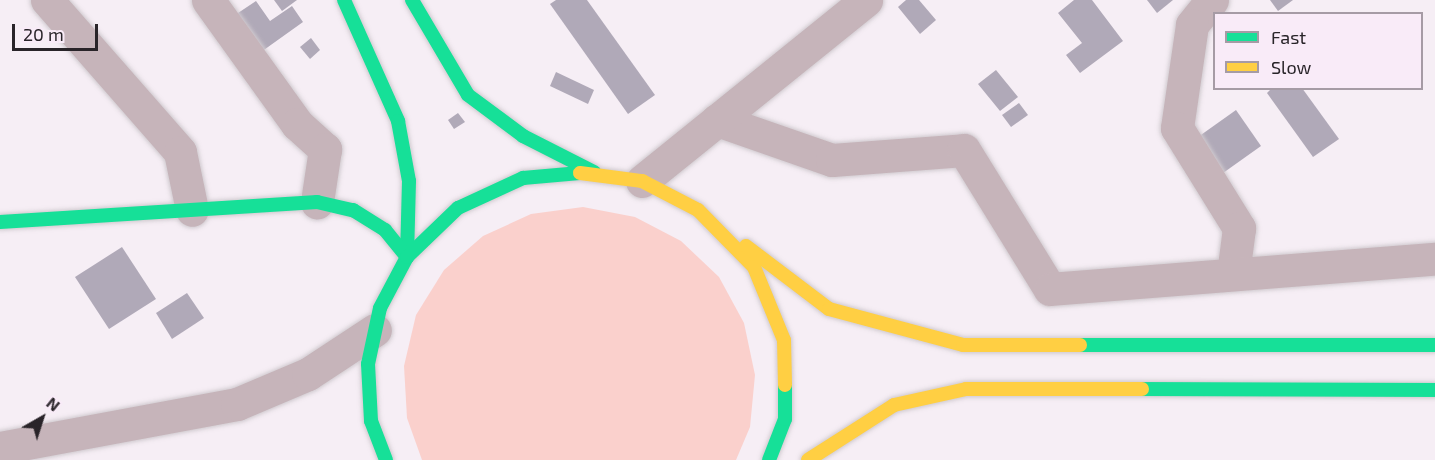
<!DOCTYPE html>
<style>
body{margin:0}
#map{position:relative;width:1435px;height:460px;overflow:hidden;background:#f6eef5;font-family:"Exo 2",sans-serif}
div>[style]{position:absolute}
.green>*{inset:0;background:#fad0cc}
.building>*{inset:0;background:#b0a9b8}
.roads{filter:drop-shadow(0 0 2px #d0cacf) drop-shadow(0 0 2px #d0cacf)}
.street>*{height:33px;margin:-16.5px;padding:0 16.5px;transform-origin:16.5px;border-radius:16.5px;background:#c6b4ba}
.fast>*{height:14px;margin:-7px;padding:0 7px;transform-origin:7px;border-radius:7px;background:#16e098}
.slow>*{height:14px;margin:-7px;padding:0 7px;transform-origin:7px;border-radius:7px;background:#ffcf43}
span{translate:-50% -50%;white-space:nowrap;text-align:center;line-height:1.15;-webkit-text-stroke:6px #f9ebf8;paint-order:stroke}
.legend{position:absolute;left:1213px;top:12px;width:210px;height:78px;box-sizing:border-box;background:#f9ebf8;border:2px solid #a69ba5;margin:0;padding:8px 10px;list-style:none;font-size:18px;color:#292429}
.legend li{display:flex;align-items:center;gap:12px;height:30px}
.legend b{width:30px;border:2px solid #a69ba5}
.north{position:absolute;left:12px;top:388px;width:60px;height:60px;-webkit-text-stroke:4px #f9ebf8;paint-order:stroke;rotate:39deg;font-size:16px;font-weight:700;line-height:24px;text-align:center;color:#292429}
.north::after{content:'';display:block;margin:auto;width:21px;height:27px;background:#292429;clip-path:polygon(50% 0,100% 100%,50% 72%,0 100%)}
.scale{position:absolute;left:12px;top:24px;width:86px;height:27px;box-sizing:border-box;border:3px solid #292429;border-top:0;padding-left:8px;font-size:18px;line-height:21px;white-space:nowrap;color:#292429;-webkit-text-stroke:4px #f9ebf8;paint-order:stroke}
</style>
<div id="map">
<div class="green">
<div style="clip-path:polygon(583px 207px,635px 217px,681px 241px,719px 277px,744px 323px,755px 375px,750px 427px,736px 460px,422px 460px,407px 418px,404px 366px,416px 315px,444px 270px,483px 236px,531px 214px)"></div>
</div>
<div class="building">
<div style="clip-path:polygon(274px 0,297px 0,282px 11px)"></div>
<div style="clip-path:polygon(556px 0,587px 0,655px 95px,628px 114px,550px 4px)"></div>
<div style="clip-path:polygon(906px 0,919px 0,936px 20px,920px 34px,898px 7px)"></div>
<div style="clip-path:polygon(1074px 0,1092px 0,1123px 41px,1080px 73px,1066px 55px,1082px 43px,1058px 13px)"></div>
<div style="clip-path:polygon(1147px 0,1173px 0,1157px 13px)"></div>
<div style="clip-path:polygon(1270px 0,1293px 0,1278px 11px)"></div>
<div style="clip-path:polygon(256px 1px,270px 21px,292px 6px,303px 22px,261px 52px,235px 15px)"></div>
<div style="clip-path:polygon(311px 38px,320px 50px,310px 59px,300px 47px)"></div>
<div style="clip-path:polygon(996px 70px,1018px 97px,1000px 111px,978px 84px)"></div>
<div style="clip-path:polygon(556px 72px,594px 90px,588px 104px,550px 86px)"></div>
<div style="clip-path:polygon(1272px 88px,1302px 88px,1339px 139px,1313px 157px,1267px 93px)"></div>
<div style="clip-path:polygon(1019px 103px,1028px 115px,1011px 127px,1002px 115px)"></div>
<div style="clip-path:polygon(1236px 110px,1261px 146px,1216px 178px,1191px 142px)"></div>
<div style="clip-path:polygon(458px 113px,465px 122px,454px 129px,448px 120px)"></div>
<div style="clip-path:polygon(122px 247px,156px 299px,109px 329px,75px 277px)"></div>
<div style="clip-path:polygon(187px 293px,204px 318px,172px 339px,156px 313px)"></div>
</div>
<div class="roads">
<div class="street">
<div style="left:47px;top:0;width:202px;rotate:48.8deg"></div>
<div style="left:180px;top:152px;width:59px;rotate:78.3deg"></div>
<div style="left:208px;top:0;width:153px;rotate:54.3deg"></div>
<div style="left:297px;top:124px;width:38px;rotate:42deg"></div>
<div style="left:325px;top:149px;width:54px;rotate:98.6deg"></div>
<div style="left:1212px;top:0;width:32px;rotate:129deg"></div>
<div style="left:1192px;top:25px;width:104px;rotate:98.3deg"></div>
<div style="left:1177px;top:128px;width:118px;rotate:58.2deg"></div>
<div style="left:1239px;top:228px;width:46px;rotate:97.4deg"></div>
<div style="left:717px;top:120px;width:122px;rotate:19.2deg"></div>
<div style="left:832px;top:160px;width:132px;rotate:-4.3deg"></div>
<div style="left:964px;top:150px;width:163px;rotate:58.3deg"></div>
<div style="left:1050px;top:289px;width:386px;rotate:-4.5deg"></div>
<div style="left:642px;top:181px;width:288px;rotate:-38.9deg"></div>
<div style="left:0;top:448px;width:241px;rotate:-10.5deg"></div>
<div style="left:237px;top:404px;width:77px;rotate:-22.9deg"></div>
<div style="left:308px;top:374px;width:80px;rotate:-33.3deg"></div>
</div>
<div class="fast">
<div style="left:344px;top:0;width:133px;rotate:65.9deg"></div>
<div style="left:398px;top:121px;width:61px;rotate:79.6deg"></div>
<div style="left:409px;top:181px;width:76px;rotate:91.5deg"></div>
<div style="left:412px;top:0;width:110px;rotate:59.5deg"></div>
<div style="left:468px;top:95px;width:69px;rotate:36.7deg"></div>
<div style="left:523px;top:136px;width:80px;rotate:26.9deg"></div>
<div style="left:0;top:222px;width:318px;rotate:-3.6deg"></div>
<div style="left:317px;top:202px;width:37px;rotate:13deg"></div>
<div style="left:353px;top:210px;width:38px;rotate:32deg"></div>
<div style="left:385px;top:230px;width:35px;rotate:51deg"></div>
<div style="left:1080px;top:345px;width:355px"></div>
<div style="left:1142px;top:389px;width:293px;rotate:0.2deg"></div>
<div style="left:386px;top:460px;width:42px;rotate:-111deg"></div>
<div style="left:371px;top:421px;width:57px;rotate:-93deg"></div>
<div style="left:368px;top:364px;width:57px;rotate:-77.9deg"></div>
<div style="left:380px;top:308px;width:58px;rotate:-62.1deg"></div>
<div style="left:407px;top:257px;width:71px;rotate:-43.9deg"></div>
<div style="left:458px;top:208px;width:72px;rotate:-24.8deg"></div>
<div style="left:523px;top:178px;width:57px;rotate:-5deg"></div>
<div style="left:769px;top:460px;width:44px;rotate:-68.7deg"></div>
<div style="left:785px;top:419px;width:34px;rotate:-90deg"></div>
</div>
<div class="slow">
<div style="left:580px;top:173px;width:63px;rotate:7.4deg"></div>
<div style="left:642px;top:181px;width:63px;rotate:27.4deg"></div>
<div style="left:698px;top:210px;width:80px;rotate:45.5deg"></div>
<div style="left:754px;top:267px;width:79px;rotate:67.7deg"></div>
<div style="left:784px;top:340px;width:45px;rotate:88.7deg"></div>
<div style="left:746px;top:246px;width:104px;rotate:37.2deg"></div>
<div style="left:829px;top:309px;width:139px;rotate:15deg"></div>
<div style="left:963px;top:345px;width:117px"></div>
<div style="left:808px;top:460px;width:102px;rotate:-32.6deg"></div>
<div style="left:894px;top:405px;width:74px;rotate:-12.5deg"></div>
<div style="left:966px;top:389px;width:176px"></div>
</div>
</div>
<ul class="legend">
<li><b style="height:8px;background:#16e098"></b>Fast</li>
<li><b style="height:8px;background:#ffcf43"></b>Slow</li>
</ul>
<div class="north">N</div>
<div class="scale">20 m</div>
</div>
